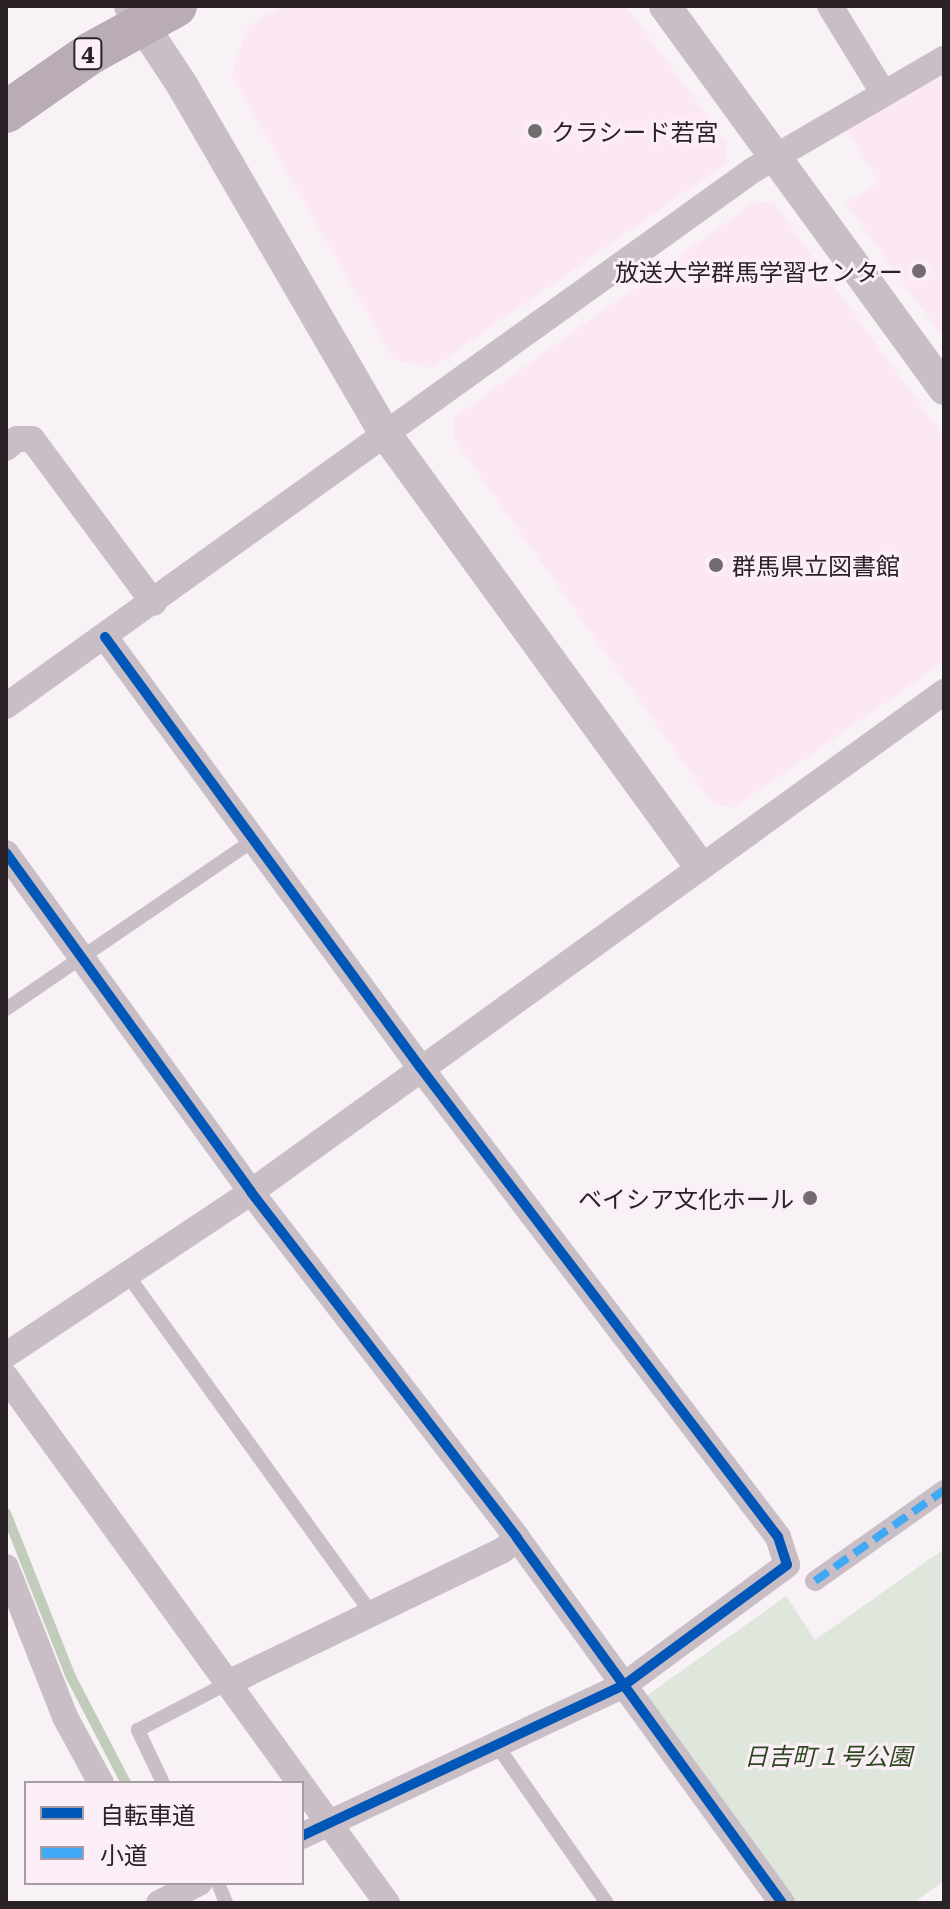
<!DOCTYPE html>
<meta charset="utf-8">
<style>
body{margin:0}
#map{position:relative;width:950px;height:1909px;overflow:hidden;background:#f8f2f6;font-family:Literata,"Noto Sans JP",serif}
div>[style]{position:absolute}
.built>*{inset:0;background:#fce8f4}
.green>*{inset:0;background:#dfe6db}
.stream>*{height:10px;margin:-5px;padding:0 5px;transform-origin:5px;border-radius:5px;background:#c1ccbb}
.service>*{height:14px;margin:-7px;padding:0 7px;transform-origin:7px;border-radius:7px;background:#c9bec5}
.pedestrian>*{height:20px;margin:-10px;padding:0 10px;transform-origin:10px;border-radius:10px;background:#c9bec5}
.minor>*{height:26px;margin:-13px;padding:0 13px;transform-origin:13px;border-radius:13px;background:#c9bec5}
.tertiary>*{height:32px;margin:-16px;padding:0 16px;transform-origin:16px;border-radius:16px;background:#c9bec5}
.primary>*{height:42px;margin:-21px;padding:0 21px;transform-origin:21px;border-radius:21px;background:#baacb5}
.quiet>*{height:8px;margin-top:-4px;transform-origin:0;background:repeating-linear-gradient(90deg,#3fa9f5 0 16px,transparent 0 24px)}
.cycleway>*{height:10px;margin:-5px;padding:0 5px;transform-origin:5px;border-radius:5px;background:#0057b8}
.dots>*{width:22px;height:22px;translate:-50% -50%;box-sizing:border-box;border:4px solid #fceef7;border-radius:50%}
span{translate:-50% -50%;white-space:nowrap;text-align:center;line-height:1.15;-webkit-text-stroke:6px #fceef7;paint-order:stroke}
.shield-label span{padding:2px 6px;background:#fceef7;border:2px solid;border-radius:6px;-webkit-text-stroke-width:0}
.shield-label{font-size:22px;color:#2a2227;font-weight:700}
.poi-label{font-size:24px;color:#2a2227}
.left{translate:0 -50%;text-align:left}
.right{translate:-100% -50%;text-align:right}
.park-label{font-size:24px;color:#2d4821;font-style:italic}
.frame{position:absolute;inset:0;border:8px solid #2a2227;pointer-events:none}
.legend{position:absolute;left:24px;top:1781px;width:280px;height:104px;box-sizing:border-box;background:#fceef7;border:2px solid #a89ca4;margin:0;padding:10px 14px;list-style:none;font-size:24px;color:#2a2227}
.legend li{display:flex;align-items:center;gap:16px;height:40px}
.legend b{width:40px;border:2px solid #a89ca4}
</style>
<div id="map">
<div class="built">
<div style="clip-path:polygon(283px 6px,626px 6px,727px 142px,727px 163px,432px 368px,394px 360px,231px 75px,248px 26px)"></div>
<div style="clip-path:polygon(944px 75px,944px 339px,845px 203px,879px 183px,845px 128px)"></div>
<div style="clip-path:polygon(756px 201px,773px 202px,944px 437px,944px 662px,734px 808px,712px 803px,455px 441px,453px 418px)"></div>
</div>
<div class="green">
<div style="clip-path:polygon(944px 1549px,944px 1881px,913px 1903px,792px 1903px,642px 1699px,786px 1596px,815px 1640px)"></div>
</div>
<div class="stream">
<div style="left:6px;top:1513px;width:176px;rotate:68.4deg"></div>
<div style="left:71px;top:1677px;width:119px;rotate:62.6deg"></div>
</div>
<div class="service">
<div style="left:6px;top:1009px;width:298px;rotate:-34.3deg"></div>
<div style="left:126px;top:1273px;width:419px;rotate:54.2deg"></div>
<div style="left:498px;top:1747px;width:190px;rotate:55.1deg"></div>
<div style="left:163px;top:1783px;width:59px;rotate:-115.3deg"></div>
<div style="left:138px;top:1730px;width:102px;rotate:-27.6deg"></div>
<div style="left:218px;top:1883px;width:22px;rotate:68deg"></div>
</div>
<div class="pedestrian">
<div style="left:815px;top:1581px;width:158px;rotate:-35.2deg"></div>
</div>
<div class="minor">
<div style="left:830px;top:6px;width:103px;rotate:58.5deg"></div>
<div style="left:6px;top:448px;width:14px;rotate:-39deg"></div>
<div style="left:17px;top:439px;width:15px"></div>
<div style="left:32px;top:439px;width:204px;rotate:53.4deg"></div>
<div style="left:105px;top:637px;width:533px;rotate:53.78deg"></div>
<div style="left:420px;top:1067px;width:591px;rotate:52.7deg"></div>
<div style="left:778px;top:1537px;width:29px;rotate:72deg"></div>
<div style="left:787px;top:1565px;width:202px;rotate:143.6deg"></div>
<div style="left:624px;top:1685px;width:356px;rotate:154.9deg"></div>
<div style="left:6px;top:706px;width:919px;rotate:-35.66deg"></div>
<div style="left:753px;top:170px;width:221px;rotate:-30.2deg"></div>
<div style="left:6px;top:853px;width:418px;rotate:54.1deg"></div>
<div style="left:251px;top:1192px;width:436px;rotate:52.4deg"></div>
<div style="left:517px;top:1538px;width:451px;rotate:54deg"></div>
<div style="left:6px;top:1355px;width:294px;rotate:-33.6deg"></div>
<div style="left:251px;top:1192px;width:855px;rotate:-35.81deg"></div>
<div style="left:6px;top:1377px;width:501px;rotate:54.09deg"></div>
<div style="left:6px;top:1567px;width:161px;rotate:68.5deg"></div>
<div style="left:65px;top:1717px;width:75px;rotate:61.4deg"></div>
<div style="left:228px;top:1683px;width:305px;rotate:-25.8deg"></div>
<div style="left:503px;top:1550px;width:18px;rotate:-41deg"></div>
<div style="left:302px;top:1786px;width:145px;rotate:54deg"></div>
<div style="left:159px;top:1903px;width:45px;rotate:-26.6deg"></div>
</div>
<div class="tertiary">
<div style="left:130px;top:6px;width:95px;rotate:56.6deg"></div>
<div style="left:182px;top:85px;width:402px;rotate:59.8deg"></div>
<div style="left:384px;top:432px;width:535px;rotate:53.96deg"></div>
<div style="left:665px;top:6px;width:474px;rotate:53.9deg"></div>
</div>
<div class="primary">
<div style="left:6px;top:112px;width:103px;rotate:-34.8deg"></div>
<div style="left:91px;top:53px;width:97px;rotate:-28.9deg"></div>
</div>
<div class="quiet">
<div style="left:815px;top:1581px;width:158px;rotate:-35.2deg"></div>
</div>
<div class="cycleway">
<div style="left:105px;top:637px;width:533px;rotate:53.78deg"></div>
<div style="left:420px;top:1067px;width:591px;rotate:52.7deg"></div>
<div style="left:778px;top:1537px;width:29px;rotate:72deg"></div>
<div style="left:787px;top:1565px;width:202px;rotate:143.6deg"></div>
<div style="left:624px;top:1685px;width:356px;rotate:154.9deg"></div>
<div style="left:6px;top:853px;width:418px;rotate:54.1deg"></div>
<div style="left:251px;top:1192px;width:436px;rotate:52.4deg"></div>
<div style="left:517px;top:1538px;width:451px;rotate:54deg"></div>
</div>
<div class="dots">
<div style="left:535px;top:131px;background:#726b6f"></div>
<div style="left:919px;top:271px;background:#726b6f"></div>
<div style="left:716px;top:565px;background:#726b6f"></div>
<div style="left:810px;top:1198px;background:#726b6f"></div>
</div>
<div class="shield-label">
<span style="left:88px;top:54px">4</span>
</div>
<div class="poi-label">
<span class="left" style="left:551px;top:131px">クラシード若宮</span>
<span class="right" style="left:903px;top:271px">放送大学群馬学習センター</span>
<span class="left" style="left:732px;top:565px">群馬県立図書館</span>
<span class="right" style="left:794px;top:1198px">ベイシア文化ホール</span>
</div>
<div class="park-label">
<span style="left:828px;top:1755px">日吉町１号公園</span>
</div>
<div class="frame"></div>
<ul class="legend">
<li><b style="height:10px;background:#0057b8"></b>自転車道</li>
<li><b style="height:10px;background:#3fa9f5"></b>小道</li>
</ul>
</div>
